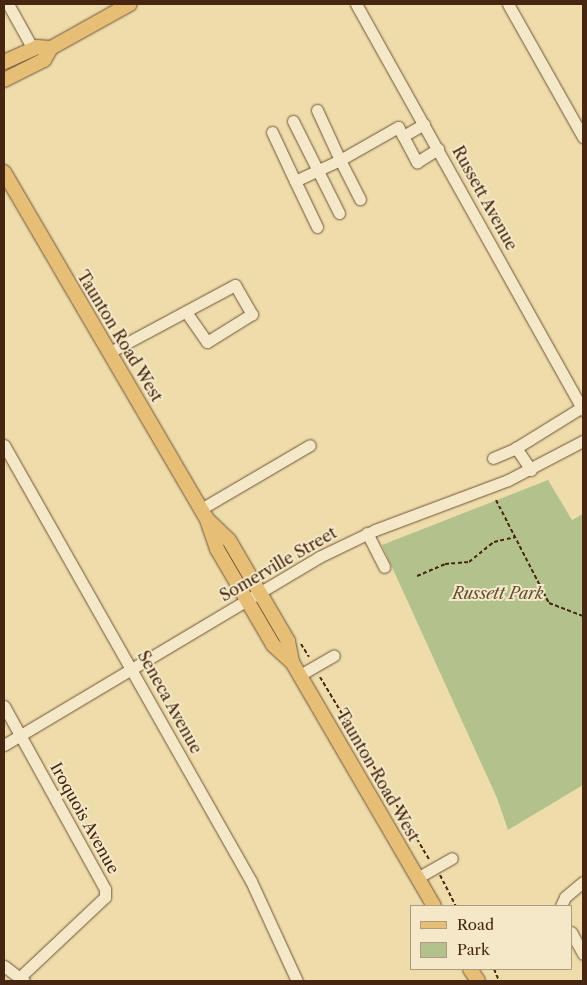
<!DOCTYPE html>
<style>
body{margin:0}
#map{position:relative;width:587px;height:985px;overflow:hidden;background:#eedcab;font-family:"Libre Caslon Text",serif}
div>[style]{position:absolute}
.green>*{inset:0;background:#b3c28d}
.path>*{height:2px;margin-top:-1px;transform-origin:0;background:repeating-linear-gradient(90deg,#462610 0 4px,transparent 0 6.5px)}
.roads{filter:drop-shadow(0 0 1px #705437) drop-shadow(0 0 1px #705437)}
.minor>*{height:11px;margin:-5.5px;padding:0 5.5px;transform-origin:5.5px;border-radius:5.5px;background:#f4e8c8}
.major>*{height:14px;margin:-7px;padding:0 7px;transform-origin:7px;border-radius:7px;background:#e7be76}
span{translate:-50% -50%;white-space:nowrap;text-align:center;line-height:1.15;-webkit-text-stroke:4px #f4e8c8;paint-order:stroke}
.street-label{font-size:16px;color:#462610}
.park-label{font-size:16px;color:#614d2f;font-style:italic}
.frame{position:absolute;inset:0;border:5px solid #462610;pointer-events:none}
.legend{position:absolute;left:410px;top:905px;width:162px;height:65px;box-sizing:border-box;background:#f4e8c8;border:1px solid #ae9a7e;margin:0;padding:6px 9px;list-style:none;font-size:15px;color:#462610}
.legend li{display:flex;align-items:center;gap:10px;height:25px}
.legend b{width:25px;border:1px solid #ae9a7e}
</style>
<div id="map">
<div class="green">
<div style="clip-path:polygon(548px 480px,572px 520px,583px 514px,583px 785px,508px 830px,497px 798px,382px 545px)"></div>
</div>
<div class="path">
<div style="left:496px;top:500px;width:116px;rotate:62.8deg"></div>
<div style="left:549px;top:603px;width:36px;rotate:21deg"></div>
<div style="left:417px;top:576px;width:30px;rotate:-23deg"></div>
<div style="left:445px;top:564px;width:24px;rotate:-5deg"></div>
<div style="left:469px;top:562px;width:32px;rotate:-39deg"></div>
<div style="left:494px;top:542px;width:22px;rotate:-13deg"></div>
<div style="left:301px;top:644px;width:15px;rotate:58deg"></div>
<div style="left:320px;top:677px;width:212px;rotate:59.1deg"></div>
<div style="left:440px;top:875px;width:35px;rotate:63deg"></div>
<div style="left:494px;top:969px;width:13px;rotate:67deg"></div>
</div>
<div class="roads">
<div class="minor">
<div style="left:8px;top:4px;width:51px;rotate:60.9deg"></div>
<div style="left:356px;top:4px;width:465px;rotate:60.8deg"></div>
<div style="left:508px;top:4px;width:153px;rotate:60.6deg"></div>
<div style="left:317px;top:110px;width:55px;rotate:65.3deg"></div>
<div style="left:340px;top:160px;width:67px;rotate:-29.6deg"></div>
<div style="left:398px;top:127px;width:10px;rotate:61deg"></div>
<div style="left:293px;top:121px;width:103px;rotate:63.4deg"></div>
<div style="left:424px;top:124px;width:24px;rotate:150deg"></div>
<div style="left:403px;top:136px;width:30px;rotate:62deg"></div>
<div style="left:417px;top:162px;width:25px;rotate:-32deg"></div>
<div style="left:272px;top:132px;width:54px;rotate:64.9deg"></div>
<div style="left:295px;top:181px;width:50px;rotate:-25deg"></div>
<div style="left:340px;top:160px;width:44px;rotate:62.9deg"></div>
<div style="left:295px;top:181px;width:51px;rotate:64.4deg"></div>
<div style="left:110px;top:352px;width:142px;rotate:-28.2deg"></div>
<div style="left:235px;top:285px;width:34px;rotate:60deg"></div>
<div style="left:252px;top:314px;width:53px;rotate:148.1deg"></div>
<div style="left:207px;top:342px;width:37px;rotate:-125deg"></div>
<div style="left:4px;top:445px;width:501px;rotate:60.47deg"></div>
<div style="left:251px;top:881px;width:110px;rotate:65.3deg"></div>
<div style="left:493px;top:458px;width:25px;rotate:-23deg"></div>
<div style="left:531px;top:470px;width:27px;rotate:-124deg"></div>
<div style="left:516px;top:448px;width:78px;rotate:-31.8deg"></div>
<div style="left:201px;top:509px;width:126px;rotate:-30.4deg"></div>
<div style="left:367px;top:533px;width:38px;rotate:63deg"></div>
<div style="left:300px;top:675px;width:39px;rotate:-30deg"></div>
<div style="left:4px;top:706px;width:209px;rotate:61.1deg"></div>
<div style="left:105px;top:889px;width:8px;rotate:90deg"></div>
<div style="left:105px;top:897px;width:117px;rotate:136.7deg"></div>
<div style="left:4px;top:745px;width:367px;rotate:-30.8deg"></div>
<div style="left:319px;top:557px;width:62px;rotate:-25.7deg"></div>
<div style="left:375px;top:530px;width:142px;rotate:-20.6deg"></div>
<div style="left:508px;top:480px;width:85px;rotate:-27.5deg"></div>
<div style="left:417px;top:878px;width:40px;rotate:-29.7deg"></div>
<div style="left:561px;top:906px;width:10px;rotate:-66deg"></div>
<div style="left:565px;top:897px;width:23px;rotate:-40deg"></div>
<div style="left:571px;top:932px;width:25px;rotate:61deg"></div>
<div style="left:4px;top:966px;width:25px;rotate:37deg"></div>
</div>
<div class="major">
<div style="left:4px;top:62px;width:36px;rotate:-24deg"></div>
<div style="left:37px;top:47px;width:14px;rotate:4deg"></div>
<div style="left:4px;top:80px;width:45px;rotate:-26.6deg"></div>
<div style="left:44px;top:60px;width:14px;rotate:-60deg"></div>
<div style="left:51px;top:48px;width:90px;rotate:-29.1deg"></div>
<div style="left:4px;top:172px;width:400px;rotate:59.7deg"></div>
<div style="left:206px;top:517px;width:34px;rotate:71deg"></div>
<div style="left:217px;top:549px;width:111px;rotate:59.7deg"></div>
<div style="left:273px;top:645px;width:25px;rotate:42deg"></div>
<div style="left:292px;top:662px;width:282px;rotate:59.8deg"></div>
<div style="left:208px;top:520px;width:29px;rotate:44deg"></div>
<div style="left:229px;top:540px;width:117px;rotate:59.7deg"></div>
<div style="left:288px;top:641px;width:21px;rotate:79deg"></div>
<div style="left:470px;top:969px;width:14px;rotate:56deg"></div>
</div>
</div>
<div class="street-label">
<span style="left:485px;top:198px;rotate:61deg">Russett Avenue</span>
<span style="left:120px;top:336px;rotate:59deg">Taunton Road West</span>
<span style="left:278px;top:564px;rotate:-30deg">Somerville Street</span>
<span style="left:170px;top:702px;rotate:61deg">Seneca Avenue</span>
<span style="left:378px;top:775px;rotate:60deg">Taunton Road West</span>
<span style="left:85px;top:818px;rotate:61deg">Iroquois Avenue</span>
</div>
<div class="park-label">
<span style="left:498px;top:593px">Russett Park</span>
</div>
<div class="frame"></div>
<ul class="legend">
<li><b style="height:6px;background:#e7be76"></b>Road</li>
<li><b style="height:14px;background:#b3c28d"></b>Park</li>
</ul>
</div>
